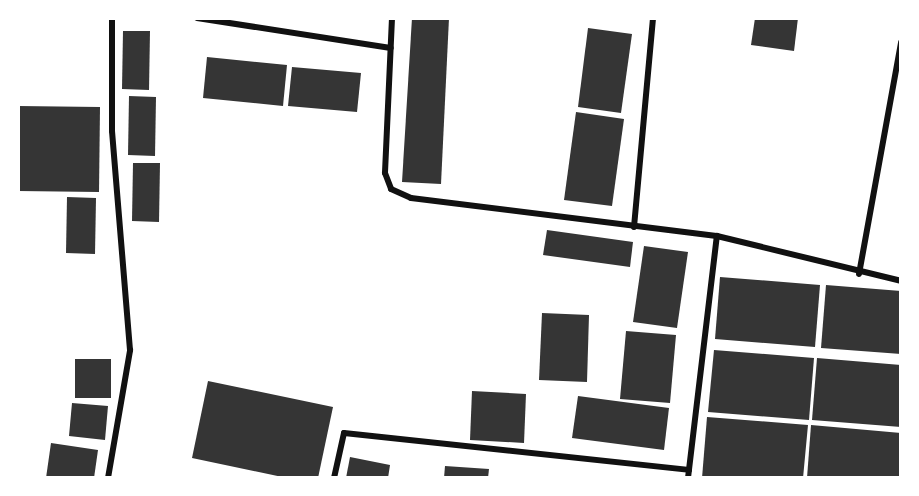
<!DOCTYPE html>
<style>
body{margin:0}
#map{position:relative;width:919px;height:496px;overflow:hidden;background:#fff;font-family:"Alegreya Sans",sans-serif}
div>[style]{position:absolute}
.building>*{inset:0;background:#353535}
.minor>*{height:6px;margin:-3px;padding:0 3px;transform-origin:3px;border-radius:3px;background:#111}
span{translate:-50% -50%;white-space:nowrap;text-align:center;line-height:1.15;-webkit-text-stroke:5px #fff;paint-order:stroke}
.frame{position:absolute;inset:0;border:20px solid #fff;pointer-events:none}
</style>
<div id="map">
<div class="building">
<div style="clip-path:polygon(412px 18px,449px 18px,441px 184px,402px 182px)"></div>
<div style="clip-path:polygon(755px 18px,798px 18px,794px 51px,751px 45px)"></div>
<div style="clip-path:polygon(588px 28px,632px 34px,621px 113px,578px 107px)"></div>
<div style="clip-path:polygon(123px 31px,150px 31px,149px 90px,122px 89px)"></div>
<div style="clip-path:polygon(207px 57px,287px 65px,283px 106px,203px 98px)"></div>
<div style="clip-path:polygon(292px 67px,361px 73px,357px 112px,288px 106px)"></div>
<div style="clip-path:polygon(129px 96px,156px 97px,155px 156px,128px 155px)"></div>
<div style="clip-path:polygon(18px 106px,100px 107px,99px 192px,18px 191px)"></div>
<div style="clip-path:polygon(576px 112px,624px 119px,612px 206px,564px 200px)"></div>
<div style="clip-path:polygon(133px 163px,160px 163px,159px 222px,132px 221px)"></div>
<div style="clip-path:polygon(67px 197px,96px 198px,95px 254px,66px 253px)"></div>
<div style="clip-path:polygon(547px 230px,633px 242px,630px 267px,543px 255px)"></div>
<div style="clip-path:polygon(644px 246px,688px 252px,677px 328px,633px 322px)"></div>
<div style="clip-path:polygon(720px 277px,820px 285px,815px 347px,715px 339px)"></div>
<div style="clip-path:polygon(826px 285px,901px 291px,901px 354px,821px 348px)"></div>
<div style="clip-path:polygon(542px 313px,589px 315px,587px 382px,539px 380px)"></div>
<div style="clip-path:polygon(626px 331px,676px 335px,670px 403px,620px 399px)"></div>
<div style="clip-path:polygon(714px 350px,814px 358px,809px 420px,708px 412px)"></div>
<div style="clip-path:polygon(817px 358px,901px 365px,901px 427px,812px 420px)"></div>
<div style="clip-path:polygon(75px 359px,111px 359px,111px 398px,75px 398px)"></div>
<div style="clip-path:polygon(208px 381px,333px 407px,318px 478px,287px 478px,192px 458px)"></div>
<div style="clip-path:polygon(472px 391px,526px 394px,524px 443px,470px 440px)"></div>
<div style="clip-path:polygon(578px 396px,669px 408px,664px 450px,572px 438px)"></div>
<div style="clip-path:polygon(72px 403px,108px 406px,105px 440px,69px 436px)"></div>
<div style="clip-path:polygon(707px 417px,808px 425px,803px 478px,702px 478px)"></div>
<div style="clip-path:polygon(811px 425px,901px 433px,901px 478px,807px 478px)"></div>
<div style="clip-path:polygon(51px 443px,98px 450px,94px 478px,46px 478px)"></div>
<div style="clip-path:polygon(350px 457px,390px 465px,388px 478px,346px 478px)"></div>
<div style="clip-path:polygon(445px 466px,489px 469px,488px 478px,444px 478px)"></div>
</div>
<div class="minor">
<div style="left:197px;top:18px;width:196px;rotate:8.8deg"></div>
<div style="left:392px;top:18px;width:155px;rotate:92.6deg"></div>
<div style="left:385px;top:173px;width:17px;rotate:69deg"></div>
<div style="left:391px;top:189px;width:22px;rotate:24deg"></div>
<div style="left:411px;top:198px;width:308px;rotate:7.1deg"></div>
<div style="left:717px;top:236px;width:189px;rotate:13.7deg"></div>
<div style="left:634px;top:227px;width:210px;rotate:-84.8deg"></div>
<div style="left:859px;top:274px;width:236px;rotate:-79.7deg"></div>
<div style="left:108px;top:478px;width:130px;rotate:-80.2deg"></div>
<div style="left:130px;top:350px;width:220px;rotate:-94.7deg"></div>
<div style="left:112px;top:131px;width:113px;rotate:-90deg"></div>
<div style="left:334px;top:478px;width:46px;rotate:-77.5deg"></div>
<div style="left:344px;top:433px;width:347px;rotate:6.1deg"></div>
<div style="left:688px;top:478px;width:244px;rotate:-83.2deg"></div>
</div>
<div class="frame"></div>
</div>
